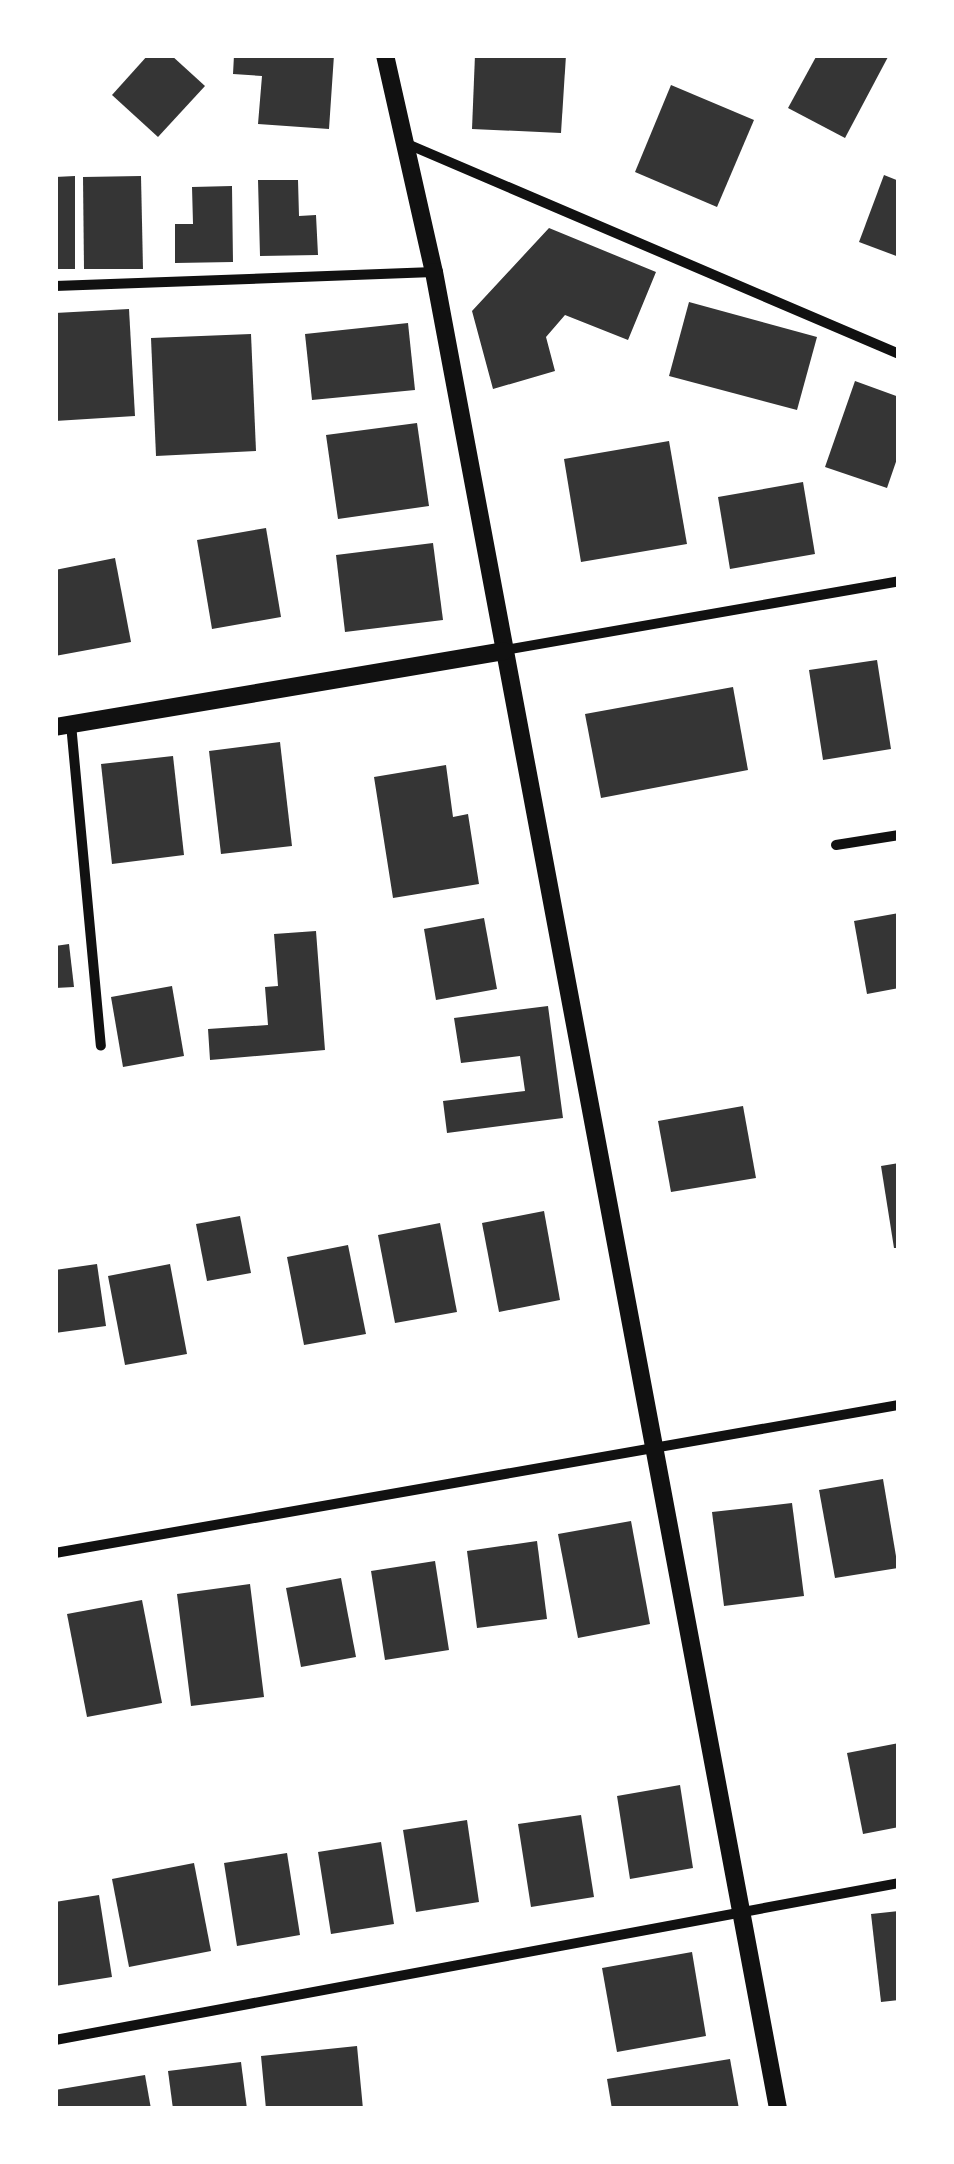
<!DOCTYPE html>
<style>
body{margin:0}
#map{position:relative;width:954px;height:2164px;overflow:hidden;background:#fff;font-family:"Source Sans 3",sans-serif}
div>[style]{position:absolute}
.building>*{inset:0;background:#353535}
.minor>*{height:10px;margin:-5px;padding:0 5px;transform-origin:5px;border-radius:5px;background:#111}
.tertiary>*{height:18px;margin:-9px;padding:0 9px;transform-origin:9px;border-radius:9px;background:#111}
span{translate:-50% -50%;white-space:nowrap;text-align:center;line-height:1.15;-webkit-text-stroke:9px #fff;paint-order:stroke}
.frame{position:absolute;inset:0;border:58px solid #fff;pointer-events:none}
</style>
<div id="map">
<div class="building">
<div style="clip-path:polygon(148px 55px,171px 55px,205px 86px,158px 137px,112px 95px)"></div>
<div style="clip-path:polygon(234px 55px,334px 55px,329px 129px,258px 124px,262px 76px,233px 74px)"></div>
<div style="clip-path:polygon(475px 55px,566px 55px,561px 133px,472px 129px)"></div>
<div style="clip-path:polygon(817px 55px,889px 55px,845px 138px,788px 108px)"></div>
<div style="clip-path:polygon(671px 85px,754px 120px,717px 207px,635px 172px)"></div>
<div style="clip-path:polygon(884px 175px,899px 181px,899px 257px,859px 242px)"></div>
<div style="clip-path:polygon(75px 176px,75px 269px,55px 269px,55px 177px)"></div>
<div style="clip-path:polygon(141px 176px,143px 269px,84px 269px,83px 177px)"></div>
<div style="clip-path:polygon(258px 180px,298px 180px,299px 216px,316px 215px,318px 255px,260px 256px)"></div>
<div style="clip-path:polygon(232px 186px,233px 262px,175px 263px,175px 224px,193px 224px,192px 187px)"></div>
<div style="clip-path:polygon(549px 228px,656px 272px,628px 340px,565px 315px,546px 337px,555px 371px,493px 389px,472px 311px)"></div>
<div style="clip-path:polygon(689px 302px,817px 337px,797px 410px,669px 376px)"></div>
<div style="clip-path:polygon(129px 309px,135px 416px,55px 421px,55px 313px)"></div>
<div style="clip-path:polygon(408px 323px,415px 390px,312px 400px,305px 334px)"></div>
<div style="clip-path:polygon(251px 334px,256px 451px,156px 456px,151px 338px)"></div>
<div style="clip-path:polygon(855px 381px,899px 397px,899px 453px,887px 488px,825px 467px)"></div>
<div style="clip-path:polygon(417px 423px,429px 506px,338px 519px,326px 435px)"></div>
<div style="clip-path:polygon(669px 441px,687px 544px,581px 562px,564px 459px)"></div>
<div style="clip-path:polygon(803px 482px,815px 554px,730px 569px,718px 497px)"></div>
<div style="clip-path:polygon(266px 528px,281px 617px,212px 629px,197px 540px)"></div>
<div style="clip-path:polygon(433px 543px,443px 620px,345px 632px,336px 555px)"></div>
<div style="clip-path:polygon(115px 558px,131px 642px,55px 656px,55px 570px)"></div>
<div style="clip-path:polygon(877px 660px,891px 749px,823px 760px,809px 670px)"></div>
<div style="clip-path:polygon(733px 687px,748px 770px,601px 798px,585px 714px)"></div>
<div style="clip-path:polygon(280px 742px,292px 846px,221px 854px,209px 751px)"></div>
<div style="clip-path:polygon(173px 756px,184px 855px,112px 864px,101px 764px)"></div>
<div style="clip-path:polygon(446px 765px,453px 817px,468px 814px,479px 884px,393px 898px,374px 777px)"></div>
<div style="clip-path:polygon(899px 913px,899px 988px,867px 994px,854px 921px)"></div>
<div style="clip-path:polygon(484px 918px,497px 989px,436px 1000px,424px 929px)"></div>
<div style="clip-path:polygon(316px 931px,325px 1050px,210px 1060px,208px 1029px,268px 1025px,265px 987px,278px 986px,274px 934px)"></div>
<div style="clip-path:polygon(69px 944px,74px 987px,55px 988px,55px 946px)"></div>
<div style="clip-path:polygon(172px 986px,184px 1056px,123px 1067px,111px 997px)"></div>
<div style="clip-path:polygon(548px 1006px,563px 1118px,447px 1133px,443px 1101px,525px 1091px,520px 1056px,461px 1063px,454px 1018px)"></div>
<div style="clip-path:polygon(743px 1106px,756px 1178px,671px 1192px,658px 1121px)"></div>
<div style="clip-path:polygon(899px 1163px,899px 1248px,894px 1248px,881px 1166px)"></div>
<div style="clip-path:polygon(544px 1211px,560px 1300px,499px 1312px,482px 1223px)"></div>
<div style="clip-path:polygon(240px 1216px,251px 1273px,207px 1281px,196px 1224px)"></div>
<div style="clip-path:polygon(440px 1223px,457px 1312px,395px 1323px,378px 1235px)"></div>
<div style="clip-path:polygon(348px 1245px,366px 1334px,304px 1345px,287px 1257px)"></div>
<div style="clip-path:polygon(97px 1264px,106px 1326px,55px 1333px,55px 1270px)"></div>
<div style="clip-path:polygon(170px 1264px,187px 1354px,125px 1365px,108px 1276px)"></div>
<div style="clip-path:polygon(883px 1479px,898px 1568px,835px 1578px,819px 1490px)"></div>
<div style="clip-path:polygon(792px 1503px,804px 1596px,724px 1606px,712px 1512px)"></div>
<div style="clip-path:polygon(631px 1521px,650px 1624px,578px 1638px,558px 1534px)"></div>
<div style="clip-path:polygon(537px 1541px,547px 1619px,477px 1628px,467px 1551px)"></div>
<div style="clip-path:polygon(435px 1561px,449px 1650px,385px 1660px,371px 1571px)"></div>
<div style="clip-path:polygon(341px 1578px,356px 1657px,301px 1667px,286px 1588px)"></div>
<div style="clip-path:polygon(250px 1584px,264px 1697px,191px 1706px,177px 1594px)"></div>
<div style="clip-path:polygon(142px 1600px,162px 1703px,87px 1717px,67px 1614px)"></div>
<div style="clip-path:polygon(899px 1743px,899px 1827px,863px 1834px,847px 1753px)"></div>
<div style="clip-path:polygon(680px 1785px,693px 1868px,630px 1879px,617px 1796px)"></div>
<div style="clip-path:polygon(581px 1815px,594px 1897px,531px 1907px,518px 1824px)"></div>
<div style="clip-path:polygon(467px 1820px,479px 1902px,416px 1912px,403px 1830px)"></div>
<div style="clip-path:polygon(381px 1842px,394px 1924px,331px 1934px,318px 1852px)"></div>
<div style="clip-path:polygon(287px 1853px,300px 1935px,237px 1946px,224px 1863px)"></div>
<div style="clip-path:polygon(194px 1863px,211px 1951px,129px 1967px,112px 1879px)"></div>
<div style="clip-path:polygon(99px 1895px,112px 1977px,55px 1986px,55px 1902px)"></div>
<div style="clip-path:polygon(899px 1911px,899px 2000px,881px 2002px,871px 1914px)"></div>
<div style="clip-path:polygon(692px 1952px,706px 2036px,617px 2052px,602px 1968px)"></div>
<div style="clip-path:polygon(357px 2046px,363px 2109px,266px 2109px,261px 2056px)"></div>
<div style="clip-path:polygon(730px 2059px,739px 2109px,612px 2109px,607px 2079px)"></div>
<div style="clip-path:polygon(241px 2062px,247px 2109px,173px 2109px,168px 2071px)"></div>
<div style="clip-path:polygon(145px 2075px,151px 2109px,57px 2109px,55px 2090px)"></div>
</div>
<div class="minor">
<div style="left:405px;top:143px;width:537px;rotate:23.13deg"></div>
<div style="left:55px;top:286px;width:379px;rotate:-2.1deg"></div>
<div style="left:505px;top:650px;width:400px;rotate:-9.9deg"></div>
<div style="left:71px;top:724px;width:323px;rotate:84.7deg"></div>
<div style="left:836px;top:845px;width:64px;rotate:-9deg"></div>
<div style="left:55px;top:1553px;width:857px;rotate:-9.95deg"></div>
<div style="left:55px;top:2040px;width:858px;rotate:-10.54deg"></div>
</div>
<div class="tertiary">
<div style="left:385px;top:55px;width:222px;rotate:77.3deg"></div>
<div style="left:434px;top:272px;width:1869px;rotate:79.39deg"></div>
<div style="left:55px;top:727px;width:455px;rotate:-9.6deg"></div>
</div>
<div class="frame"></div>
</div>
